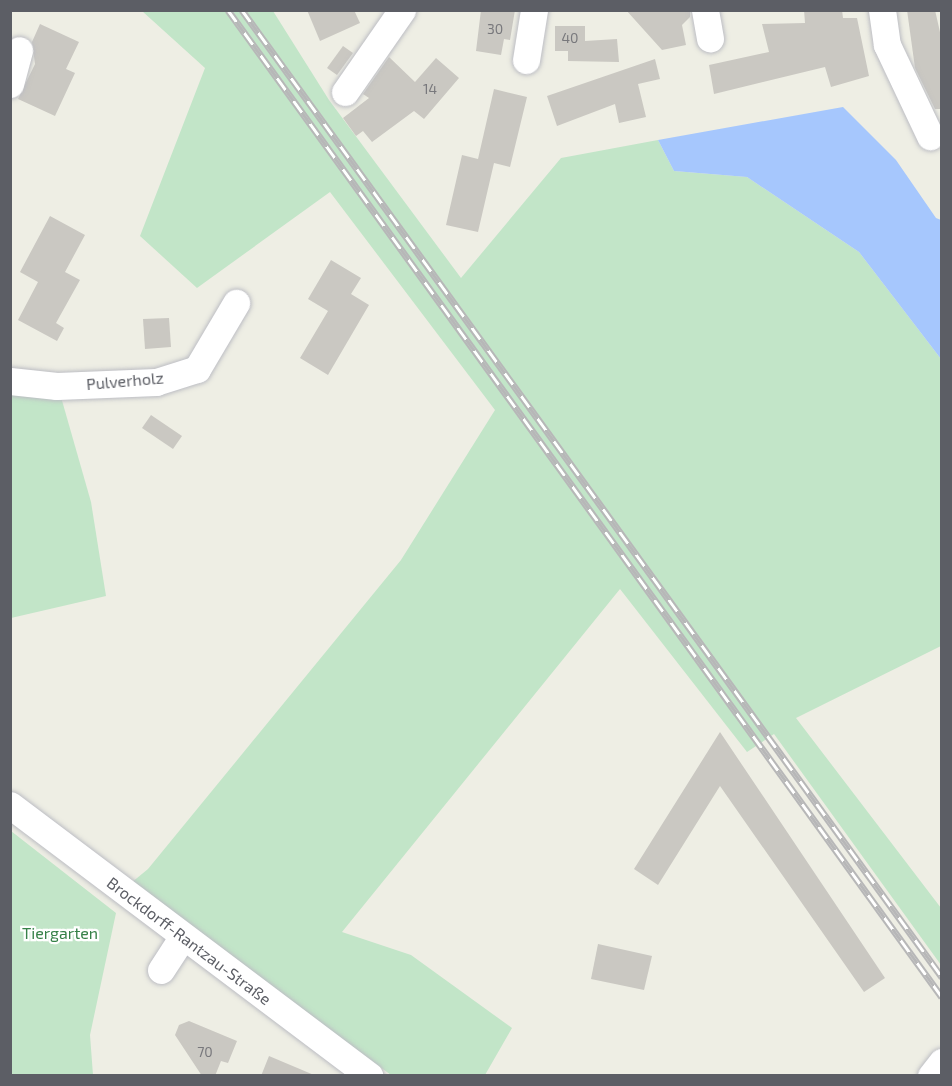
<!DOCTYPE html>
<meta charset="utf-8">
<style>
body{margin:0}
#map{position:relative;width:952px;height:1086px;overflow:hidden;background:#eeeee4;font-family:"Exo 2",sans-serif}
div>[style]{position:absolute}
.green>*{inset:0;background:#c2e5c8}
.water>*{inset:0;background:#a6c7fd}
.building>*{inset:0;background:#cac8c2}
.roads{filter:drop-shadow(0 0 2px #bcbdc3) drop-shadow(0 0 2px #bcbdc3)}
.minor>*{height:27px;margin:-13.5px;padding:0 13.5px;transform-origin:13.5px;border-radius:13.5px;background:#fff}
.rail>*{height:7px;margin-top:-3.5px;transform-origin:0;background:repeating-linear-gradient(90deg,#fff 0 14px,#b7b7b8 0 28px);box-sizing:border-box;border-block:2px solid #b7b7b8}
span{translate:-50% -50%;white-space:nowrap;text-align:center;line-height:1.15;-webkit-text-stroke:4.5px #fff;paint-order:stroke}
.number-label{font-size:14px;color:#78787c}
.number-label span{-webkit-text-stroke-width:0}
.street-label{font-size:16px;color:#5c5e65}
.park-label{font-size:16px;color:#368148}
.frame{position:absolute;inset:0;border:12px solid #5c5e65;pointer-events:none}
</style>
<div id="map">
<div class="green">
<div style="clip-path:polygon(142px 11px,273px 11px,329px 100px,461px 278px,561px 158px,658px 140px,674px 171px,747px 177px,859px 252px,941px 359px,941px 646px,796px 718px,941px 908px,941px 965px,774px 734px,747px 752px,620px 589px,342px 932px,411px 955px,512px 1028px,485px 1075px,391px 1075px,131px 883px,148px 869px,401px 560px,495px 410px,330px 192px,197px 288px,140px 236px,205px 68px)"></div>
<div style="clip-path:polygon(10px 394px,61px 397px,91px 502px,106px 596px,11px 618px)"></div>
<div style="clip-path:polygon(11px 831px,116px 913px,90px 1035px,93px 1075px,11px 1075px)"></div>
</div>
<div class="water">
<div style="clip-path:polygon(843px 107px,896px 160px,936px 218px,941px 220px,941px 359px,859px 252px,747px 177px,674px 171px,658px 140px)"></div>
</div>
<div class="building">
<div style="clip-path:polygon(307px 10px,354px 10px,360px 23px,320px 41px)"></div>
<div style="clip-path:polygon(481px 10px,515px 10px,510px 40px,504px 39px,501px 55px,476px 51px)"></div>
<div style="clip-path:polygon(626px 10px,690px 10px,690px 17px,682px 25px,686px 45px,662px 50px)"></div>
<div style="clip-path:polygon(804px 10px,842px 10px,843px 18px,857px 18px,869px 76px,831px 87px,825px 67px,714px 94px,709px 65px,769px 52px,762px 24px,805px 23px)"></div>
<div style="clip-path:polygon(907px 10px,935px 10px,942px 41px,942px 109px,935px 109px,915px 68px)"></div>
<div style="clip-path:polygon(40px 24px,79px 42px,66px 69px,75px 73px,55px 116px,18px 99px,35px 64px,32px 42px)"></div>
<div style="clip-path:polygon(555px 26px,585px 26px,585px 41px,617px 39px,619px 62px,568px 61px,568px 51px,555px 51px)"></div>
<div style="clip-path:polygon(343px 46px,353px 53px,337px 75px,327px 68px)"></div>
<div style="clip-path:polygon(389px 57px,415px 82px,436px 58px,459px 78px,424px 119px,414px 111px,372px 142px,363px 131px,356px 136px,343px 118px,369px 98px,363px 94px)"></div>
<div style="clip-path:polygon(655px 59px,660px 79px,638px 84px,646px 117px,619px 123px,615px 104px,557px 126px,547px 96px)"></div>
<div style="clip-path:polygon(494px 89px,527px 97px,510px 167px,494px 163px,478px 232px,446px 225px,462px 155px,478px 159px)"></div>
<div style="clip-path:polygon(50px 216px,85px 235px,65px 272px,80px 280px,56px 323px,64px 328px,57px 341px,18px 320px,38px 282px,20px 272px)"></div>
<div style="clip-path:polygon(331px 260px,361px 278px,351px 294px,369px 305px,328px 375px,300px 358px,328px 311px,308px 299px)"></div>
<div style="clip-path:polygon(169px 318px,171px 347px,145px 349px,143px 319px)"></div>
<div style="clip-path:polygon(151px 415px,182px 436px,173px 449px,142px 428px)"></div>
<div style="clip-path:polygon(720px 732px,885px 978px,864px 992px,720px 786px,658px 885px,634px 869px)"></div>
<div style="clip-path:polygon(598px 944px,652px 956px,644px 990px,591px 979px)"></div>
<div style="clip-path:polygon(189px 1021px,237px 1041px,228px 1063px,221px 1061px,215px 1076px,202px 1076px,175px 1035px,179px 1025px)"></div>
<div style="clip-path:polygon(269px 1056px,314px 1075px,314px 1076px,261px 1076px)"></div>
</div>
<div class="roads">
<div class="minor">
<div style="left:705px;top:10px;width:29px;rotate:80deg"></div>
<div style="left:882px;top:10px;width:35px;rotate:82deg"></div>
<div style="left:887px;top:45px;width:101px;rotate:64.7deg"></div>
<div style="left:526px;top:60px;width:51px;rotate:-80.9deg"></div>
<div style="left:10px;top:84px;width:35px;rotate:-75deg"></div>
<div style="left:345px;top:92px;width:100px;rotate:-55.2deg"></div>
<div style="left:10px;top:381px;width:47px;rotate:6.1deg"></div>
<div style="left:57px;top:386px;width:99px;rotate:-2.3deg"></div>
<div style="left:156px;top:382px;width:43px;rotate:-17.6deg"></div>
<div style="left:197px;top:369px;width:77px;rotate:-59.4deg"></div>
<div style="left:10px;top:805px;width:450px;rotate:37deg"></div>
<div style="left:161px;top:970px;width:38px;rotate:-57deg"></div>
<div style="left:931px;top:1076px;width:18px;rotate:-52deg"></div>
</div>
</div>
<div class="rail">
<div style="left:228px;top:10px;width:1218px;rotate:54.12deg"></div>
<div style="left:242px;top:10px;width:1194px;rotate:54.1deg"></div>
</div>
<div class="number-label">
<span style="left:495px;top:29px">30</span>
<span style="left:570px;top:38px">40</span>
<span style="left:430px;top:89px">14</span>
<span style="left:205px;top:1052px">70</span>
</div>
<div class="street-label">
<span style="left:125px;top:381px;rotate:-5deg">Pulverholz</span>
<span style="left:189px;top:941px;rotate:37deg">Brockdorff-Rantzau-Straße</span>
</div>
<div class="park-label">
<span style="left:60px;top:933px">Tiergarten</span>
</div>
<div class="frame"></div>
</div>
